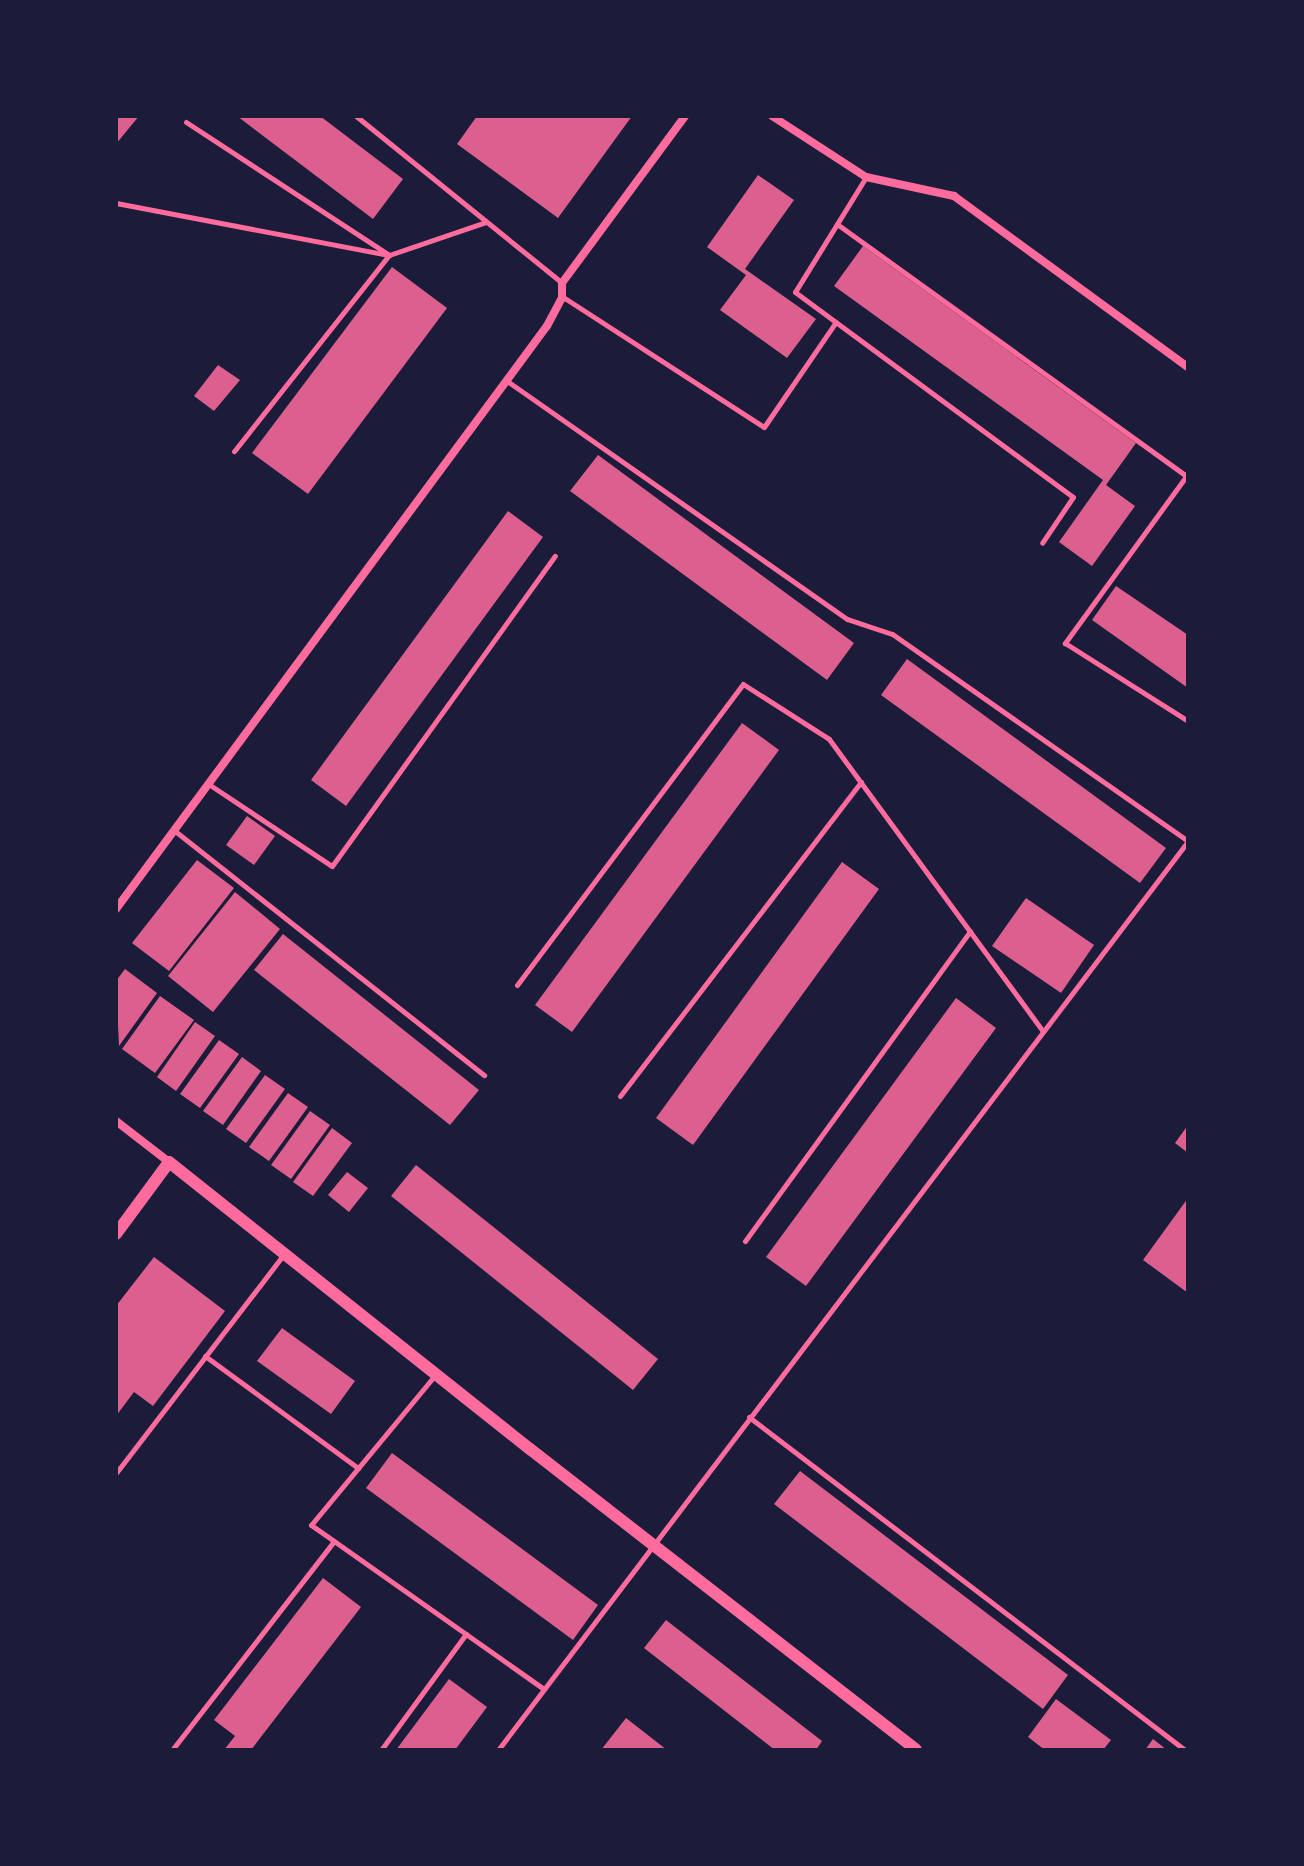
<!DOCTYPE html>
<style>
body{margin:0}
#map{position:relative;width:1304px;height:1866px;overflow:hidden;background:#1b1b3a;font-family:"Roboto Serif",serif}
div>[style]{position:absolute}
.building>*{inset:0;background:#dd5f8e}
.service>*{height:5px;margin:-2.5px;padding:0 2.5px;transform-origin:2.5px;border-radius:2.5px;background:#ff6b9d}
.minor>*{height:8px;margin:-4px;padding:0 4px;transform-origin:4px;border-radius:4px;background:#ff6b9d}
.tertiary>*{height:12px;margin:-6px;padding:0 6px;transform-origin:6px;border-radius:6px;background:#ff6b9d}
span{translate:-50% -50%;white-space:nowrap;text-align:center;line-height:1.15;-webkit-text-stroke:8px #1b1b3a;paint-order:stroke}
.frame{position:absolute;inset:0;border:118px solid #1b1b3a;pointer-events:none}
</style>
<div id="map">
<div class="building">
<div style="clip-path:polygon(116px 116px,139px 116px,116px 144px)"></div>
<div style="clip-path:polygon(237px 116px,320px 116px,403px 179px,373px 219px)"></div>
<div style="clip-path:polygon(477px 116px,632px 116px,558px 218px,457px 144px)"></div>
<div style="clip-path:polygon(758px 175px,794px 200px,745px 269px,816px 319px,787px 358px,720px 310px,746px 275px,707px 247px)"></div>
<div style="clip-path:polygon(863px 246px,1136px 443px,1106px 485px,1135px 506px,1092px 566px,1059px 542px,1103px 480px,834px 286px)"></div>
<div style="clip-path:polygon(392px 267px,447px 308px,308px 494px,252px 453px)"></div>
<div style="clip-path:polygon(218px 365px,240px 380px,214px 411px,194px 396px)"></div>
<div style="clip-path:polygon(598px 455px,854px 643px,827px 680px,570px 491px)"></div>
<div style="clip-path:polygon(508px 511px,543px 537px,346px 806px,311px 780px)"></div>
<div style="clip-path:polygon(1116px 586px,1188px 635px,1188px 688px,1092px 620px)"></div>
<div style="clip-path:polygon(907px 659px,1166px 848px,1140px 883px,881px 695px)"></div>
<div style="clip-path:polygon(742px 723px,779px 750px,572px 1032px,535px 1005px)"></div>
<div style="clip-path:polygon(247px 816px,275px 836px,254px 865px,226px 845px)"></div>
<div style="clip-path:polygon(197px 860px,234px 888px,169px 971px,132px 943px)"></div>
<div style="clip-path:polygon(842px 862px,879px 889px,693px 1145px,656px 1118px)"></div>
<div style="clip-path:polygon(235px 892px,280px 929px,213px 1012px,168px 976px)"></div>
<div style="clip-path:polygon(1026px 898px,1094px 945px,1061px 993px,992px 946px)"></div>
<div style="clip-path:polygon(283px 934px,479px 1090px,450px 1125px,254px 970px)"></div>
<div style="clip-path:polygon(125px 969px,157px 993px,119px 1046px,116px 981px)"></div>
<div style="clip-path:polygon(160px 996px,194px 1020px,155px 1073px,122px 1049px)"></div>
<div style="clip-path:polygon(956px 998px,996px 1028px,806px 1286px,766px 1257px)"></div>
<div style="clip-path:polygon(195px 1022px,215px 1036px,176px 1091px,157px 1077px)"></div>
<div style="clip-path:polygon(219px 1040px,239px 1054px,200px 1108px,180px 1094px)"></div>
<div style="clip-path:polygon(242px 1057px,261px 1071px,223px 1125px,203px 1111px)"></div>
<div style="clip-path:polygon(265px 1075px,285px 1089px,246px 1143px,226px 1129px)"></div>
<div style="clip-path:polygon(288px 1093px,308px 1107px,269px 1161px,249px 1147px)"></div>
<div style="clip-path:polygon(310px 1111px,330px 1125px,291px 1179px,271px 1165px)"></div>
<div style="clip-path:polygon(1188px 1125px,1188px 1153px,1175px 1143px)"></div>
<div style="clip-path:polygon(332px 1128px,352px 1143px,313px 1196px,293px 1182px)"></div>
<div style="clip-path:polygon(416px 1165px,658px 1359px,633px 1390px,391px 1196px)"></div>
<div style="clip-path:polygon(347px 1172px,368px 1188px,349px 1212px,328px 1195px)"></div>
<div style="clip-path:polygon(1188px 1198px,1188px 1293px,1143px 1260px)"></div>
<div style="clip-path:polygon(154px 1257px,225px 1311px,153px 1406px,134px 1392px,116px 1416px,116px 1306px)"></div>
<div style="clip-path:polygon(282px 1328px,355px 1381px,331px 1414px,257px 1361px)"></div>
<div style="clip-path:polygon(392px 1453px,598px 1605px,573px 1640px,366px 1488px)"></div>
<div style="clip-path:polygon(800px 1471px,1068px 1675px,1043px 1709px,774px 1504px)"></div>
<div style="clip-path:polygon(323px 1578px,361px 1607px,251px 1750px,224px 1750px,235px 1736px,214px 1720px)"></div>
<div style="clip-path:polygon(666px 1620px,822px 1741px,816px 1750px,775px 1750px,644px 1648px)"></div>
<div style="clip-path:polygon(449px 1679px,487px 1707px,455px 1750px,396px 1750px)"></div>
<div style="clip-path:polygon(1056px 1699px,1111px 1740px,1103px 1750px,1045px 1750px,1028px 1737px)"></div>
<div style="clip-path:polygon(626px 1718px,667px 1750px,601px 1750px)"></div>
<div style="clip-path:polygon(1153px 1739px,1167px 1750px,1145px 1750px)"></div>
</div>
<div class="service">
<div style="left:356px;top:116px;width:265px;rotate:39deg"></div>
<div style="left:186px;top:122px;width:243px;rotate:33.2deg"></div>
<div style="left:389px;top:255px;width:250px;rotate:128.3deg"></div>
<div style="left:866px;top:177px;width:135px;rotate:121.7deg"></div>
<div style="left:795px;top:292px;width:345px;rotate:36.4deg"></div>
<div style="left:1073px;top:497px;width:55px;rotate:124deg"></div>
<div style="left:116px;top:203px;width:278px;rotate:10.8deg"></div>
<div style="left:389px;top:255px;width:102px;rotate:-18.8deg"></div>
<div style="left:837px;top:224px;width:431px;rotate:35.8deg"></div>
<div style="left:563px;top:297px;width:239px;rotate:32.9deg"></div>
<div style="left:764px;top:427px;width:127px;rotate:-55.6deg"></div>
<div style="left:1187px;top:475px;width:208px;rotate:126deg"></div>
<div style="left:1065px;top:643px;width:146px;rotate:32.4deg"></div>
<div style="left:210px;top:785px;width:146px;rotate:33.6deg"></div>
<div style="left:332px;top:866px;width:382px;rotate:-54.3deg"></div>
<div style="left:175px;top:831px;width:394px;rotate:38.3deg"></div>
<div style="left:517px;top:985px;width:376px;rotate:-53.1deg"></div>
<div style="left:743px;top:684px;width:102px;rotate:32.6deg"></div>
<div style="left:829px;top:739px;width:362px;rotate:53.8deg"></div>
<div style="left:620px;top:1096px;width:396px;rotate:-52.5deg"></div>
<div style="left:745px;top:1241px;width:383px;rotate:-54deg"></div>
<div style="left:205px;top:1356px;width:190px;rotate:36.2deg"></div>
<div style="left:749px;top:1417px;width:549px;rotate:37.37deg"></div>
<div style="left:116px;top:1473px;width:275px;rotate:-52.5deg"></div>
<div style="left:334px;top:1541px;width:257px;rotate:35.2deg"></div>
<div style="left:172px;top:1750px;width:264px;rotate:-52.2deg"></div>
<div style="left:334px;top:1541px;width:28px;rotate:-145deg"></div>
<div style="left:311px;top:1525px;width:195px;rotate:-50.4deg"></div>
<div style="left:381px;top:1750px;width:144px;rotate:-53.8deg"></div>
<div style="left:498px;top:1750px;width:1141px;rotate:-52.8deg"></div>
<div style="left:1188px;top:841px;width:361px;rotate:-145deg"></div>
<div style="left:892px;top:634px;width:47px;rotate:-161.6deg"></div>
<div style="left:847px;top:619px;width:415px;rotate:-145deg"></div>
</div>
<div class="minor">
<div style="left:772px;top:116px;width:112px;rotate:33deg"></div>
<div style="left:866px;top:177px;width:90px;rotate:12.2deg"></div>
<div style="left:954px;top:196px;width:290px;rotate:36.2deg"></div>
<div style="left:116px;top:909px;width:725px;rotate:-53.53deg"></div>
<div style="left:547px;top:326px;width:32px;rotate:-62deg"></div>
<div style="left:562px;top:298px;width:15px;rotate:-90deg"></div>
<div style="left:562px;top:283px;width:207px;rotate:-53.6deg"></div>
<div style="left:116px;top:1121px;width:67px;rotate:37.7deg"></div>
</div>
<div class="tertiary">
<div style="left:116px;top:1234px;width:89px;rotate:-53.6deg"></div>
<div style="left:169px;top:1162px;width:461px;rotate:38.5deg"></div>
<div style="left:530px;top:1449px;width:489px;rotate:37.9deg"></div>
</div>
<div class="frame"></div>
</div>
